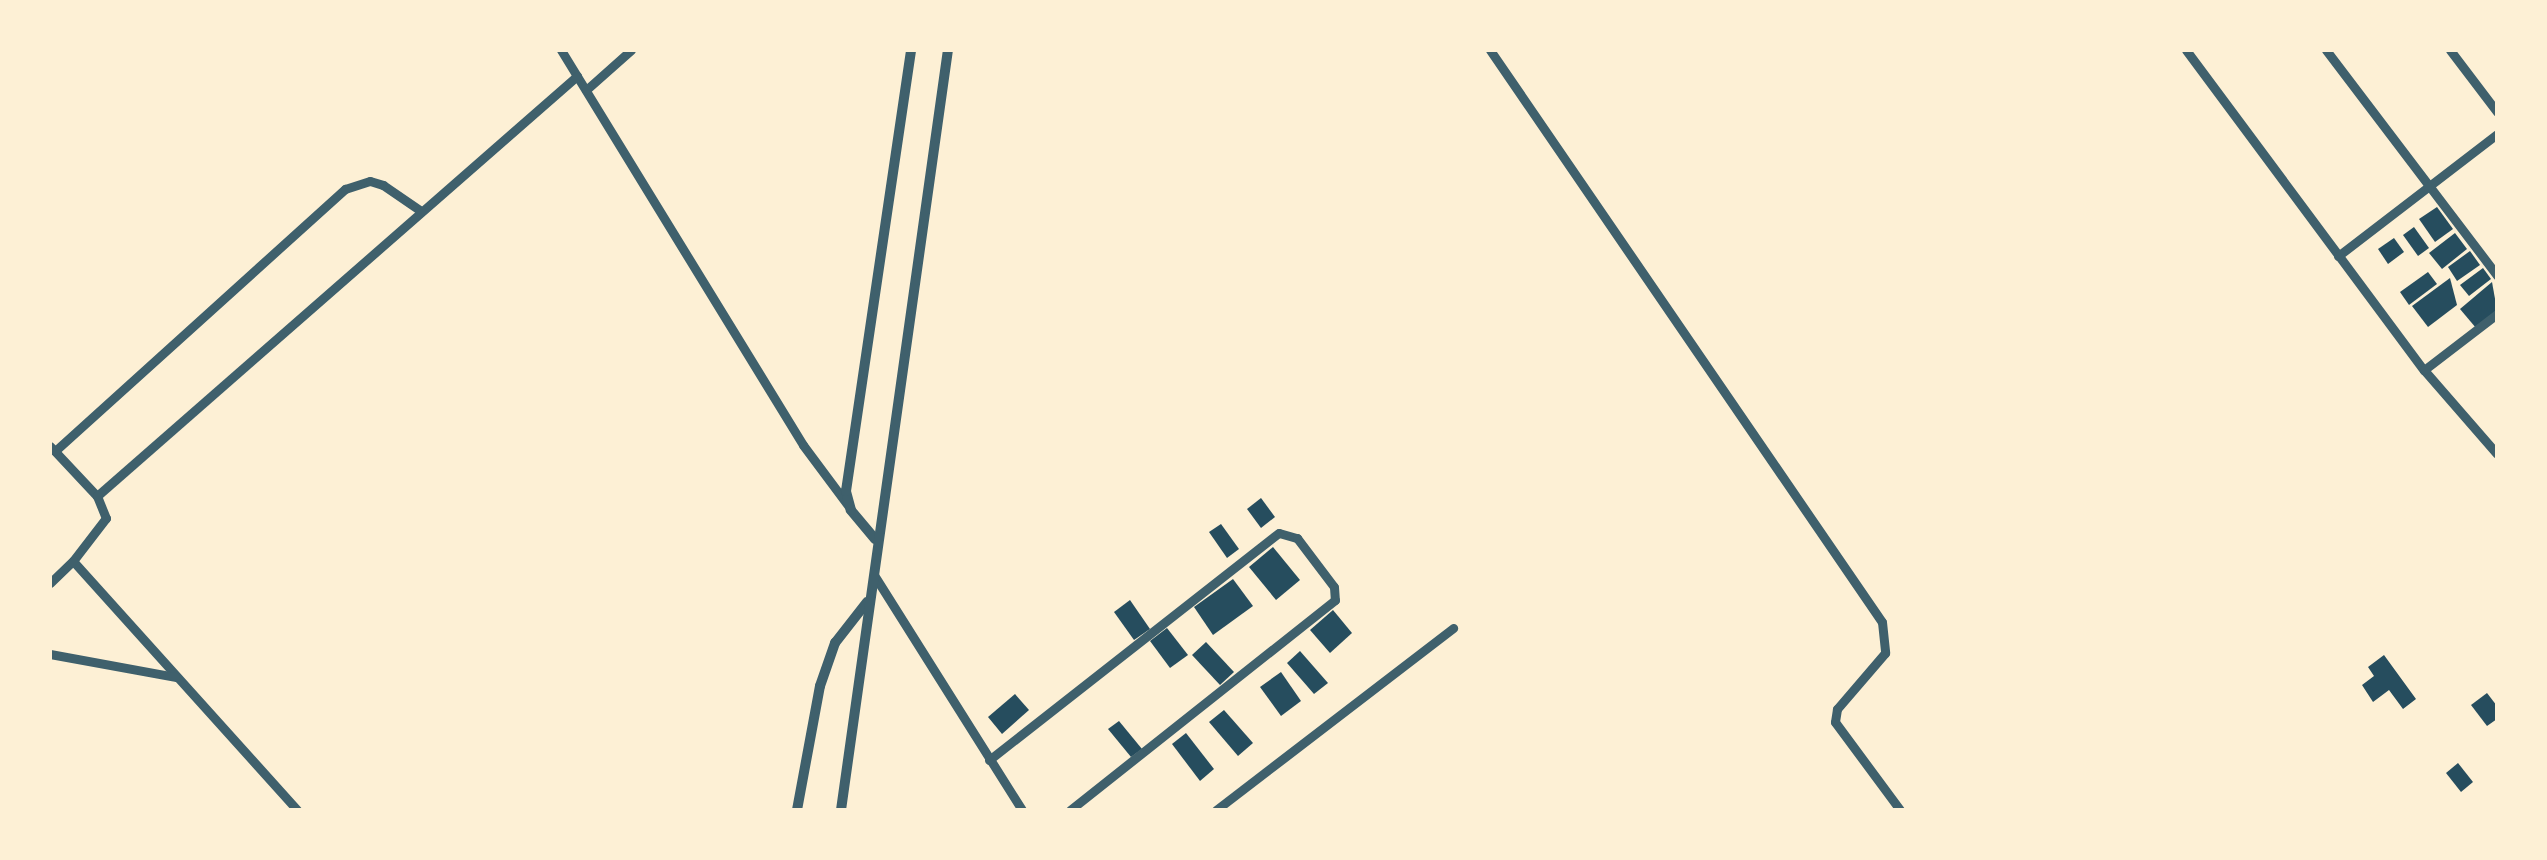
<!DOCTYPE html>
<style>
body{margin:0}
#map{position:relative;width:2547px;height:860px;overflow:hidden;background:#fdf0d5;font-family:"PT Sans",sans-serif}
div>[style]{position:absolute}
.building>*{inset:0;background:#264d5e}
.minor>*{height:9px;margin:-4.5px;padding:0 4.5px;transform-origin:4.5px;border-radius:4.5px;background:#3f606c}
.tertiary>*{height:10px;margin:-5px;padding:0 5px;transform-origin:5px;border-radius:5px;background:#3f606c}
span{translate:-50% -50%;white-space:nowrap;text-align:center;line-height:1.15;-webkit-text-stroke:8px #fdf0d5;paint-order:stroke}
.frame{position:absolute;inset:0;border:52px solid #fdf0d5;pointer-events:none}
</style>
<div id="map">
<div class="building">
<div style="clip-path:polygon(2437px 207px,2453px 229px,2435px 242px,2419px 219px)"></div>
<div style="clip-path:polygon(2414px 227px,2429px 248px,2418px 256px,2403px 235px)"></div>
<div style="clip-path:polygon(2455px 233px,2467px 249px,2442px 269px,2429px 253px)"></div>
<div style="clip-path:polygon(2394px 238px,2404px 252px,2388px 264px,2378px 249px)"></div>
<div style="clip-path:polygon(2470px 251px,2480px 265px,2457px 281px,2448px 267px)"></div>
<div style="clip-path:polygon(2483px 268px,2491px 279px,2469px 296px,2460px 285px)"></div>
<div style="clip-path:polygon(2428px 272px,2437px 284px,2409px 305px,2400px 292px)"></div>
<div style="clip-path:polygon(2450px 278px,2457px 305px,2428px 327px,2412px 306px)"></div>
<div style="clip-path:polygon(2492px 282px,2497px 310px,2476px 328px,2460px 309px)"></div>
<div style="clip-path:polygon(1261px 498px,1275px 517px,1261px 528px,1247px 509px)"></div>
<div style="clip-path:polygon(1221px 524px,1239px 549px,1227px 558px,1209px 532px)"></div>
<div style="clip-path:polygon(1273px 547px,1300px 580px,1276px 600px,1249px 567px)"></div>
<div style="clip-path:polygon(1233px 579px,1253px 606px,1213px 635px,1194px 607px)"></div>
<div style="clip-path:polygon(1130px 600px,1150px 629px,1134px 640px,1114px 612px)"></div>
<div style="clip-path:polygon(1333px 610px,1352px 633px,1330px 653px,1310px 630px)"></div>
<div style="clip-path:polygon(1167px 628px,1188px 655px,1170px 668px,1150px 641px)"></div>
<div style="clip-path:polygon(1206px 642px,1234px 672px,1220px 685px,1192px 655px)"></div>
<div style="clip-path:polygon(1300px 651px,1328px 683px,1314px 694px,1287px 663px)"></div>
<div style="clip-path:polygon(2384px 655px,2416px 699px,2403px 709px,2389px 690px,2373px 702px,2362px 685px,2374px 676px,2368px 667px)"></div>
<div style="clip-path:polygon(1281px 672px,1301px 701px,1281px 716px,1260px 687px)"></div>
<div style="clip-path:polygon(2487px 693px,2497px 706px,2497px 719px,2487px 726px,2471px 705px)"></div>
<div style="clip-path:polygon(1015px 694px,1029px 710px,1002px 734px,988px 717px)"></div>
<div style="clip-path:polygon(1224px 710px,1253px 743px,1238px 756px,1209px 722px)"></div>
<div style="clip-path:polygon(1119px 721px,1142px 749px,1131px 757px,1108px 729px)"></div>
<div style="clip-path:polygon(1186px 733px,1214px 769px,1200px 781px,1172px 744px)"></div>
<div style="clip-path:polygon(2458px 763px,2473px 782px,2461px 792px,2446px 773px)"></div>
</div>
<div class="minor">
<div style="left:561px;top:50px;width:463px;rotate:58.5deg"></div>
<div style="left:803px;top:445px;width:79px;rotate:53.3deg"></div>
<div style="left:1490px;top:50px;width:693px;rotate:55.58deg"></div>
<div style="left:1882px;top:622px;width:31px;rotate:84deg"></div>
<div style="left:1885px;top:653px;width:74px;rotate:130.6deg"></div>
<div style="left:1837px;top:709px;width:13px;rotate:99deg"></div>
<div style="left:1835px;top:722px;width:109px;rotate:53.5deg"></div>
<div style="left:2186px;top:50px;width:399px;rotate:53.4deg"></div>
<div style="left:2424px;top:370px;width:111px;rotate:49deg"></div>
<div style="left:2326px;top:50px;width:283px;rotate:52.8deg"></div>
<div style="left:2450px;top:50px;width:78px;rotate:52.8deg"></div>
<div style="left:586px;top:90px;width:60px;rotate:-41.6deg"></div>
<div style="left:2338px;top:256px;width:200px;rotate:-37.5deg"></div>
<div style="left:2424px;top:370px;width:92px;rotate:-37.5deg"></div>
<div style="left:50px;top:446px;width:69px;rotate:46.8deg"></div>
<div style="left:97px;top:496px;width:24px;rotate:68deg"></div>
<div style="left:106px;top:518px;width:54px;rotate:127.5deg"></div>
<div style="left:73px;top:561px;width:335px;rotate:48deg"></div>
<div style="left:55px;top:451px;width:391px;rotate:-42.1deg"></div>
<div style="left:345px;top:189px;width:26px;rotate:-18deg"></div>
<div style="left:370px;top:181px;width:14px;rotate:17deg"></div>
<div style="left:383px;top:185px;width:46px;rotate:34.4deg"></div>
<div style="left:97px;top:496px;width:638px;rotate:-41.19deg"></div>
<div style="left:874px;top:575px;width:278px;rotate:57.8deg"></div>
<div style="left:50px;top:583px;width:32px;rotate:-44deg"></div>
<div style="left:50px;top:654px;width:127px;rotate:10.4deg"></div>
<div style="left:989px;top:760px;width:368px;rotate:-38.1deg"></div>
<div style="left:1279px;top:533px;width:19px;rotate:16deg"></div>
<div style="left:1297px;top:538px;width:61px;rotate:52.9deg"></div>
<div style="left:1334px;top:587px;width:13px;rotate:86deg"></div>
<div style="left:1335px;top:600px;width:338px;rotate:141.6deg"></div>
<div style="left:1216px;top:810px;width:299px;rotate:-37.5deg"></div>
</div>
<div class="tertiary">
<div style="left:875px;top:539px;width:38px;rotate:-130deg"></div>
<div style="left:851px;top:510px;width:20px;rotate:-105deg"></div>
<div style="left:846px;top:491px;width:446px;rotate:-81.6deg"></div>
<div style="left:797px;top:810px;width:126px;rotate:-79.5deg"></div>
<div style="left:820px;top:686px;width:46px;rotate:-70.8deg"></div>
<div style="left:835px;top:643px;width:52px;rotate:-52deg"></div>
<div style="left:841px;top:810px;width:767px;rotate:-81.99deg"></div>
</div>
<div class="frame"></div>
</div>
